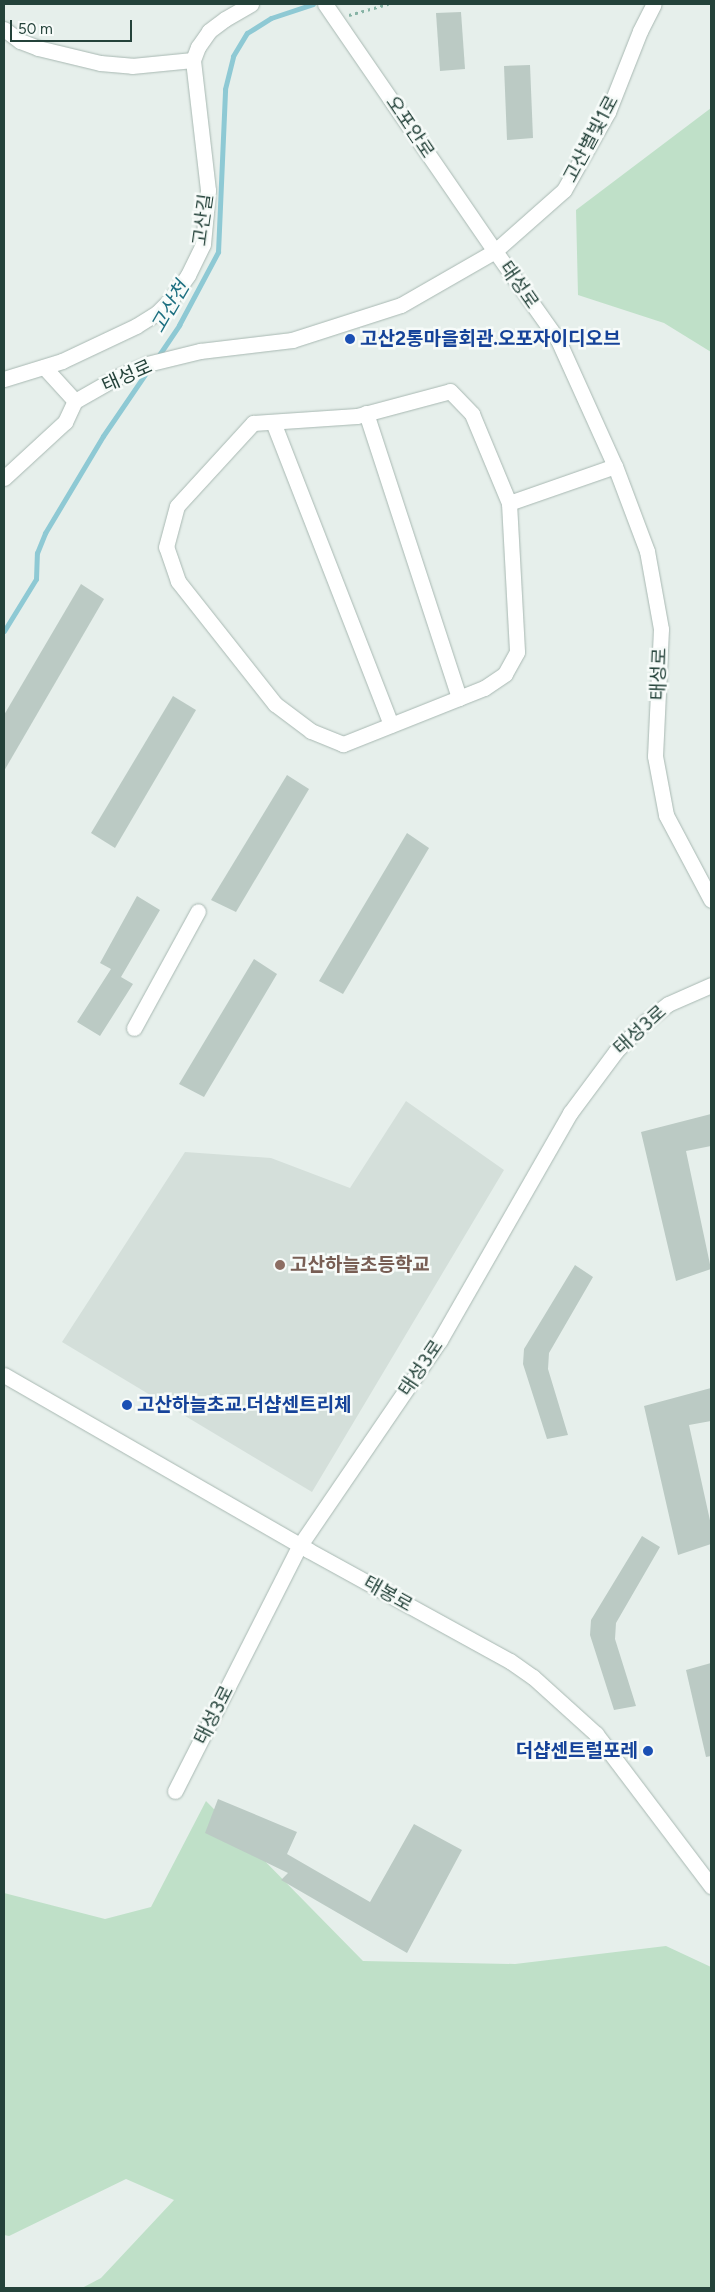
<!DOCTYPE html>
<meta charset="utf-8">
<style>
body{margin:0}
#map{position:relative;width:715px;height:2292px;overflow:hidden;background:#e6efeb;font-family:Figtree,"Noto Sans KR",sans-serif}
div>[style]{position:absolute}
.built>*{inset:0;background:#d4dfda}
.green>*{inset:0;background:#bfe0c8}
.stream>*{height:5px;margin:-2.5px;padding:0 2.5px;transform-origin:2.5px;border-radius:2.5px;background:#8ec9d4}
.building>*{inset:0;background:#bbcac4}
.path>*{height:3px;margin-top:-1.5px;transform-origin:0;background:repeating-linear-gradient(90deg,#86b3a5 0 2.5px,transparent 0 6.5px)}
.roads{filter:drop-shadow(0 0 1px #a8b8b2) drop-shadow(0 0 1px #a8b8b2)}
.minor>*{height:15px;margin:-7.5px;padding:0 7.5px;transform-origin:7.5px;border-radius:7.5px;background:#fff}
.dots>*{width:14px;height:14px;translate:-50% -50%;box-sizing:border-box;border:2px solid #f7fbf9;border-radius:50%}
span{translate:-50% -50%;white-space:nowrap;text-align:center;line-height:1.15;-webkit-text-stroke:5px #f7fbf9;paint-order:stroke}
.street-label{font-size:19px;color:#24423a}
.transit-label{font-size:19px;color:#164399;font-weight:700}
.left{translate:0 -50%;text-align:left}
.right{translate:-100% -50%;text-align:right}
.education-label{font-size:19px;color:#785e54;font-weight:700}
.water-label{font-size:20px;color:#1c6f80;font-style:italic}
.frame{position:absolute;inset:0;border:5px solid #24423a;pointer-events:none}
.scale{position:absolute;left:10px;top:20px;width:122px;height:22px;box-sizing:border-box;border:2px solid #24423a;border-top:0;padding-left:6px;font-size:15px;line-height:18px;white-space:nowrap;color:#24423a;-webkit-text-stroke:4px #f7fbf9;paint-order:stroke}
</style>
<div id="map">
<div class="built">
<div style="clip-path:polygon(406px 1101px,504px 1170px,312px 1492px,62px 1342px,185px 1152px,271px 1158px,350px 1188px)"></div>
</div>
<div class="green">
<div style="clip-path:polygon(711px 108px,711px 352px,664px 323px,578px 295px,576px 210px)"></div>
<div style="clip-path:polygon(206px 1801px,363px 1961px,515px 1964px,666px 1946px,711px 1967px,711px 2288px,82px 2288px,101px 2278px,174px 2200px,126px 2179px,9px 2236px,4px 2235px,4px 1893px,105px 1919px,151px 1907px)"></div>
</div>
<div class="stream">
<div style="left:157px;top:358px;width:40px;rotate:-56deg"></div>
<div style="left:179px;top:325px;width:83px;rotate:-61.9deg"></div>
<div style="left:218px;top:252px;width:163px;rotate:-87.5deg"></div>
<div style="left:225px;top:89px;width:34px;rotate:-76deg"></div>
<div style="left:233px;top:56px;width:27px;rotate:-59deg"></div>
<div style="left:247px;top:33px;width:28px;rotate:-32deg"></div>
<div style="left:271px;top:18px;width:44px;rotate:-18.4deg"></div>
<div style="left:4px;top:631px;width:61px;rotate:-58.4deg"></div>
<div style="left:36px;top:579px;width:26px;rotate:-88deg"></div>
<div style="left:37px;top:553px;width:22px;rotate:-68deg"></div>
<div style="left:45px;top:533px;width:113px;rotate:-59.1deg"></div>
<div style="left:103px;top:436px;width:83px;rotate:-55.7deg"></div>
</div>
<div class="building">
<div style="clip-path:polygon(461px 12px,465px 69px,440px 71px,436px 13px)"></div>
<div style="clip-path:polygon(530px 65px,533px 138px,507px 140px,504px 66px)"></div>
<div style="clip-path:polygon(81px 584px,104px 599px,4px 771px,4px 715px)"></div>
<div style="clip-path:polygon(173px 696px,196px 710px,115px 848px,91px 833px)"></div>
<div style="clip-path:polygon(287px 775px,309px 789px,236px 912px,211px 900px)"></div>
<div style="clip-path:polygon(407px 833px,429px 848px,343px 994px,319px 981px)"></div>
<div style="clip-path:polygon(137px 896px,160px 910px,121px 977px,133px 984px,100px 1036px,77px 1022px,111px 969px,100px 963px)"></div>
<div style="clip-path:polygon(254px 959px,277px 974px,204px 1097px,179px 1084px)"></div>
<div style="clip-path:polygon(711px 1114px,711px 1146px,686px 1151px,711px 1269px,676px 1281px,641px 1132px)"></div>
<div style="clip-path:polygon(575px 1265px,593px 1277px,549px 1353px,548px 1369px,568px 1435px,547px 1439px,523px 1364px,524px 1349px)"></div>
<div style="clip-path:polygon(711px 1388px,711px 1421px,689px 1425px,711px 1525px,711px 1544px,678px 1555px,644px 1406px)"></div>
<div style="clip-path:polygon(642px 1536px,660px 1547px,616px 1623px,615px 1639px,636px 1706px,614px 1710px,590px 1635px,591px 1620px)"></div>
<div style="clip-path:polygon(711px 1663px,711px 1756px,706px 1757px,686px 1670px)"></div>
<div style="clip-path:polygon(218px 1799px,297px 1832px,287px 1854px,370px 1902px,414px 1824px,462px 1850px,407px 1953px,281px 1880px,288px 1873px,205px 1833px)"></div>
</div>
<div class="path">
<div style="left:349px;top:15px;width:41px;rotate:-15.8deg"></div>
</div>
<div class="roads">
<div class="minor">
<div style="left:325px;top:4px;width:300px;rotate:55.5deg"></div>
<div style="left:495px;top:251px;width:92px;rotate:-41.5deg"></div>
<div style="left:564px;top:190px;width:90px;rotate:-60.6deg"></div>
<div style="left:608px;top:112px;width:87px;rotate:-68.4deg"></div>
<div style="left:640px;top:31px;width:30px;rotate:-63deg"></div>
<div style="left:4px;top:29px;width:20px;rotate:37deg"></div>
<div style="left:20px;top:41px;width:19px;rotate:21deg"></div>
<div style="left:38px;top:48px;width:64px;rotate:13.6deg"></div>
<div style="left:100px;top:63px;width:32px;rotate:5deg"></div>
<div style="left:132px;top:66px;width:61px;rotate:-5.6deg"></div>
<div style="left:44px;top:367px;width:46px;rotate:47.6deg"></div>
<div style="left:4px;top:379px;width:61px;rotate:-17.2deg"></div>
<div style="left:62px;top:361px;width:82px;rotate:-25.3deg"></div>
<div style="left:136px;top:326px;width:25px;rotate:-32deg"></div>
<div style="left:157px;top:313px;width:21px;rotate:-45deg"></div>
<div style="left:172px;top:298px;width:28px;rotate:-55deg"></div>
<div style="left:188px;top:275px;width:34px;rotate:-64deg"></div>
<div style="left:203px;top:244px;width:54px;rotate:-84.7deg"></div>
<div style="left:208px;top:190px;width:131px;rotate:-96.6deg"></div>
<div style="left:193px;top:60px;width:14px;rotate:-69deg"></div>
<div style="left:198px;top:47px;width:19px;rotate:-55deg"></div>
<div style="left:209px;top:31px;width:20px;rotate:-37deg"></div>
<div style="left:225px;top:19px;width:30px;rotate:-30deg"></div>
<div style="left:450px;top:391px;width:32px;rotate:46deg"></div>
<div style="left:472px;top:414px;width:96px;rotate:67.4deg"></div>
<div style="left:509px;top:503px;width:149px;rotate:86.9deg"></div>
<div style="left:517px;top:652px;width:25px;rotate:119deg"></div>
<div style="left:505px;top:674px;width:25px;rotate:146deg"></div>
<div style="left:484px;top:688px;width:152px;rotate:158.3deg"></div>
<div style="left:343px;top:744px;width:35px;rotate:-158deg"></div>
<div style="left:311px;top:731px;width:45px;rotate:-143.1deg"></div>
<div style="left:275px;top:704px;width:157px;rotate:-128.3deg"></div>
<div style="left:178px;top:581px;width:36px;rotate:-109deg"></div>
<div style="left:166px;top:547px;width:42px;rotate:-75deg"></div>
<div style="left:177px;top:506px;width:113px;rotate:-47.5deg"></div>
<div style="left:253px;top:423px;width:104px;rotate:-3.9deg"></div>
<div style="left:357px;top:416px;width:96px;rotate:-15deg"></div>
<div style="left:366px;top:413px;width:300px;rotate:71.9deg"></div>
<div style="left:273px;top:422px;width:325px;rotate:68.7deg"></div>
<div style="left:4px;top:478px;width:83px;rotate:-42.6deg"></div>
<div style="left:65px;top:422px;width:23px;rotate:-65deg"></div>
<div style="left:75px;top:401px;width:48px;rotate:-29.7deg"></div>
<div style="left:117px;top:377px;width:33px;rotate:-23deg"></div>
<div style="left:147px;top:364px;width:55px;rotate:-13.8deg"></div>
<div style="left:200px;top:351px;width:93px;rotate:-6.8deg"></div>
<div style="left:292px;top:340px;width:114px;rotate:-17.8deg"></div>
<div style="left:401px;top:305px;width:108px;rotate:-29.9deg"></div>
<div style="left:495px;top:251px;width:109px;rotate:54.7deg"></div>
<div style="left:558px;top:340px;width:138px;rotate:65.7deg"></div>
<div style="left:615px;top:466px;width:91px;rotate:69.4deg"></div>
<div style="left:647px;top:551px;width:79px;rotate:79.8deg"></div>
<div style="left:661px;top:629px;width:127px;rotate:92.7deg"></div>
<div style="left:655px;top:756px;width:60px;rotate:79.4deg"></div>
<div style="left:666px;top:815px;width:96px;rotate:62.1deg"></div>
<div style="left:509px;top:503px;width:112px;rotate:-19.2deg"></div>
<div style="left:134px;top:1028px;width:133px;rotate:-61.3deg"></div>
<div style="left:4px;top:1375px;width:351px;rotate:29.9deg"></div>
<div style="left:308px;top:1550px;width:230px;rotate:28.8deg"></div>
<div style="left:510px;top:1661px;width:28px;rotate:35deg"></div>
<div style="left:533px;top:1677px;width:85px;rotate:42.1deg"></div>
<div style="left:596px;top:1734px;width:191px;rotate:52.9deg"></div>
<div style="left:175px;top:1791px;width:276px;rotate:-63.1deg"></div>
<div style="left:300px;top:1545px;width:248px;rotate:-55.7deg"></div>
<div style="left:440px;top:1340px;width:262px;rotate:-60.2deg"></div>
<div style="left:570px;top:1113px;width:77px;rotate:-53.4deg"></div>
<div style="left:616px;top:1051px;width:41px;rotate:-45deg"></div>
<div style="left:645px;top:1022px;width:29px;rotate:-38deg"></div>
<div style="left:668px;top:1004px;width:47px;rotate:-23.8deg"></div>
</div>
</div>
<div class="dots">
<div style="left:350px;top:339px;background:#1a4fb4"></div>
<div style="left:280px;top:1265px;background:#8d6e63"></div>
<div style="left:127px;top:1405px;background:#1a4fb4"></div>
<div style="left:648px;top:1751px;background:#1a4fb4"></div>
</div>
<div class="street-label">
<span style="left:410px;top:127px;rotate:56deg">오포안로</span>
<span style="left:591px;top:139px;rotate:-62deg">고산별빛1로</span>
<span style="left:203px;top:220px;rotate:-82deg">고산길</span>
<span style="left:519px;top:285px;rotate:55deg">태성로</span>
<span style="left:127px;top:376px;rotate:-24deg">태성로</span>
<span style="left:659px;top:674px;rotate:-88deg">태성로</span>
<span style="left:640px;top:1030px;rotate:-42deg">태성3로</span>
<span style="left:421px;top:1368px;rotate:-56deg">태성3로</span>
<span style="left:388px;top:1594px;rotate:29deg">태봉로</span>
<span style="left:214px;top:1715px;rotate:-63deg">태성3로</span>
</div>
<div class="transit-label">
<span class="left" style="left:360px;top:339px">고산2통마을회관.오포자이디오브</span>
<span class="left" style="left:137px;top:1405px">고산하늘초교.더샵센트리체</span>
<span class="right" style="left:638px;top:1751px">더샵센트럴포레</span>
</div>
<div class="education-label">
<span class="left" style="left:290px;top:1265px">고산하늘초등학교</span>
</div>
<div class="water-label">
<span style="left:170px;top:307px;rotate:-60deg">고산천</span>
</div>
<div class="frame"></div>
<div class="scale">50 m</div>
</div>
